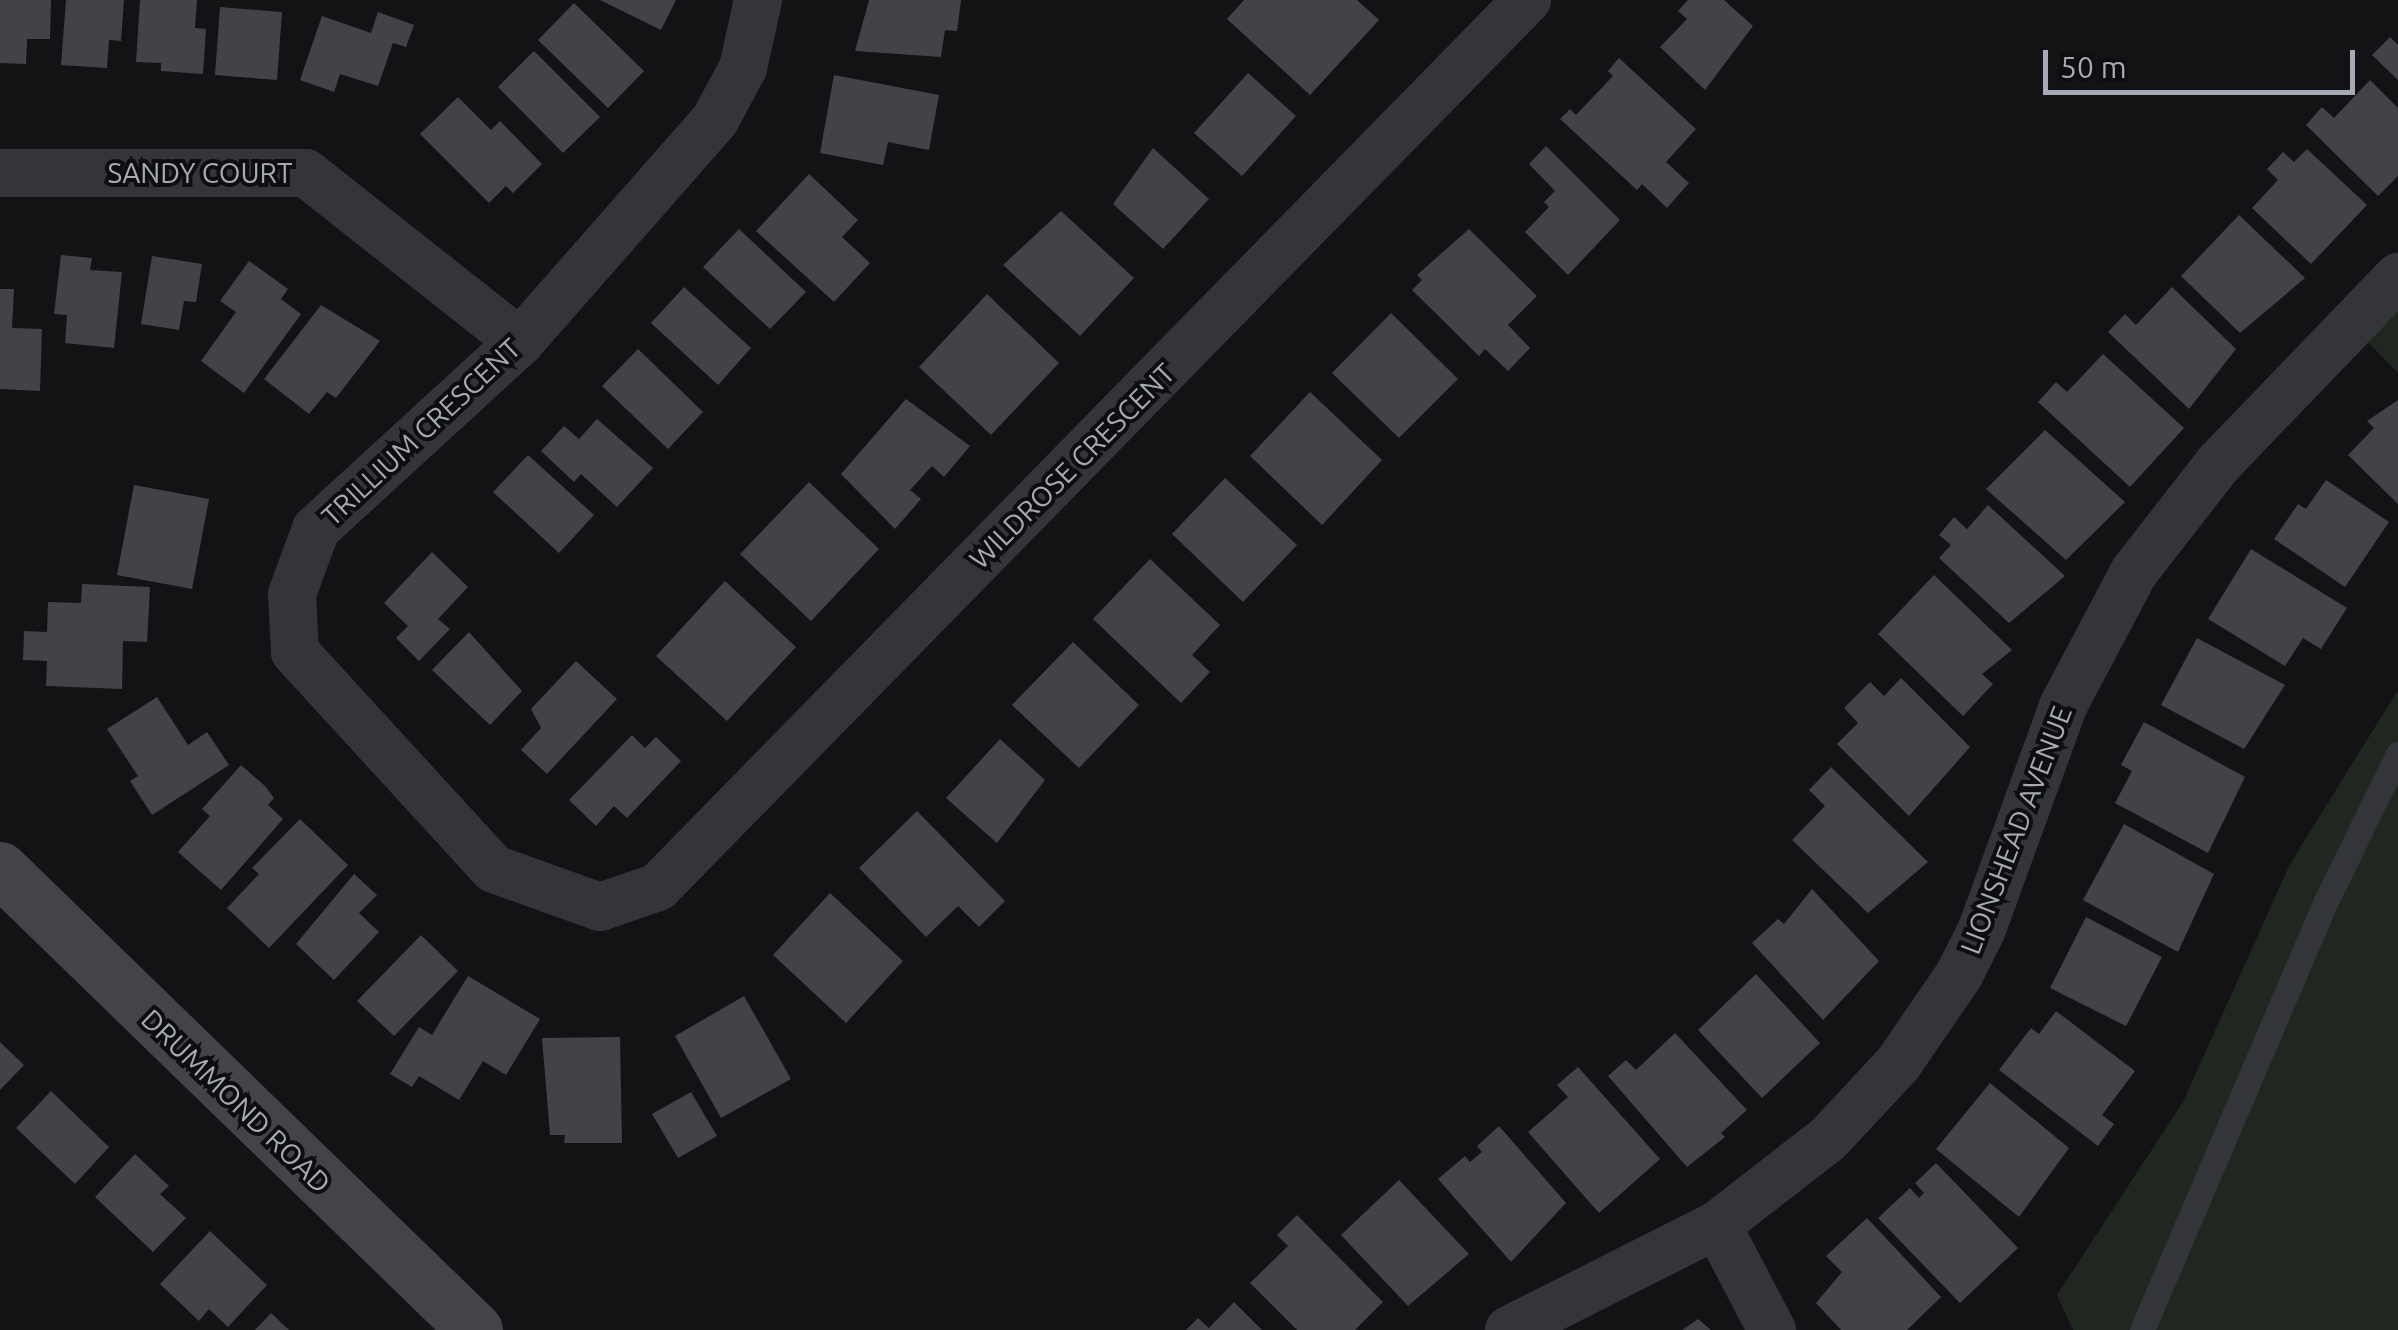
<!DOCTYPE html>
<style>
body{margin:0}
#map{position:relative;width:2398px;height:1330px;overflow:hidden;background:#131315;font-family:Ubuntu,sans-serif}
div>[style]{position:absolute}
.green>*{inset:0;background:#202720}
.building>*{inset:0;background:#424348}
.lane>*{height:25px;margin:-12.5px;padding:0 12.5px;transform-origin:12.5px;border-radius:12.5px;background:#34353a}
.street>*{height:48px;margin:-24px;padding:0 24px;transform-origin:24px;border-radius:24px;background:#34353a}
.secondary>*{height:55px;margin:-27.5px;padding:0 27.5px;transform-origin:27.5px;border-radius:27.5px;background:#434449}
span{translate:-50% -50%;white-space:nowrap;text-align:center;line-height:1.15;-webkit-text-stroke:8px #0e0e10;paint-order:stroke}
.street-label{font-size:28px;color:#a5aab4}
.scale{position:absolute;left:2043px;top:50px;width:312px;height:45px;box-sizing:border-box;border:5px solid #a5aab4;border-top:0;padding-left:12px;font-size:30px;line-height:35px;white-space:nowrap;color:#a5aab4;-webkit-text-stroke:8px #0e0e10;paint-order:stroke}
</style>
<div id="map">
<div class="green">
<div style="clip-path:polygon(2398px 310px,2398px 373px,2367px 341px)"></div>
<div style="clip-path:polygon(2398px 690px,2398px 1330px,2073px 1330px,2057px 1295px,2183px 1102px,2290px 864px)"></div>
</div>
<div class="building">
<div style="clip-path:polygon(0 0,51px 0,50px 39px,27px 39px,26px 64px,0 63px)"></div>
<div style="clip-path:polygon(66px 0,124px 0,121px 41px,109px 40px,107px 68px,61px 65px)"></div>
<div style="clip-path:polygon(140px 0,197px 0,195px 28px,206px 29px,203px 74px,161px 71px,161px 63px,136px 62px)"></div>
<div style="clip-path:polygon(600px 0,676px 0,661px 30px)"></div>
<div style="clip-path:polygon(869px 0,961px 0,957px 31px,945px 30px,941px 57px,855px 51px)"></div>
<div style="clip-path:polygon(1244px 0,1357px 0,1379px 20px,1310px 95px,1227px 19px)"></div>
<div style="clip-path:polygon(1688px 0,1724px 0,1753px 26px,1705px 90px,1660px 47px,1687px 19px,1678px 11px)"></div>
<div style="clip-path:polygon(574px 3px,644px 71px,608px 108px,538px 40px)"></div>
<div style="clip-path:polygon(220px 7px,282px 12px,277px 80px,215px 75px)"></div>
<div style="clip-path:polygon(378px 12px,414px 25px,406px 47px,393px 43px,378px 86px,340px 74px,334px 92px,300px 80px,322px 16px,371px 33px)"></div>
<div style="clip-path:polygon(2390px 37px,2398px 45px,2398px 80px,2372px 55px)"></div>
<div style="clip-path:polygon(534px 51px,600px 117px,563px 153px,498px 87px)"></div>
<div style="clip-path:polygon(1619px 58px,1696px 129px,1666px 162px,1689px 183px,1667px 208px,1642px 184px,1637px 190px,1560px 119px,1570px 109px,1576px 115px,1613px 76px,1608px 71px)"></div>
<div style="clip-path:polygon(1248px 73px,1296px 116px,1242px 176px,1194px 133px)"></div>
<div style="clip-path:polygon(834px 75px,939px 95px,929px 150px,888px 142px,883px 165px,820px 153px)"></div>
<div style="clip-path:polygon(2370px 80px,2398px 108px,2398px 176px,2378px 196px,2306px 125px,2322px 107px,2334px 118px)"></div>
<div style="clip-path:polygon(458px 97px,491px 130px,500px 121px,542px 164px,513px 193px,506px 186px,489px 203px,420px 134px)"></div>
<div style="clip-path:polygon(1546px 146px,1620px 220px,1568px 275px,1525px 232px,1549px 207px,1544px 202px,1555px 191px,1529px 164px)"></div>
<div style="clip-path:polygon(1153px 148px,1209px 199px,1163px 249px,1113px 204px)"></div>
<div style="clip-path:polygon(2307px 149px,2367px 205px,2311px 264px,2252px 208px,2278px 180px,2267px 169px,2283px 152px,2294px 162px)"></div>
<div style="clip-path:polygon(809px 174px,858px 220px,842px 237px,870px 263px,834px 302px,756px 231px)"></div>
<div style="clip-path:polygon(1061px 211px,1134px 278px,1080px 336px,1003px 265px)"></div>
<div style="clip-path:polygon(2239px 215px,2305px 278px,2240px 333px,2181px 276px)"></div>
<div style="clip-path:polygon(739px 229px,806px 292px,770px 329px,703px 267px)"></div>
<div style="clip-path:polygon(1469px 229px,1537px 296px,1508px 325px,1530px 348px,1508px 371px,1485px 349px,1479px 356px,1412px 290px,1422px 280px,1417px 275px)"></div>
<div style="clip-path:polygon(61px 255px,92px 258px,90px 270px,122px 272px,114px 348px,65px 343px,67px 315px,54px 314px)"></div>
<div style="clip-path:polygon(152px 256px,202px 264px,196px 302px,184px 301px,179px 330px,141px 324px)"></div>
<div style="clip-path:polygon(249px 261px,288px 289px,281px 299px,301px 314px,244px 393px,201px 361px,236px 312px,220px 301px)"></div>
<div style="clip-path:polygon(684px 287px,751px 348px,718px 385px,651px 323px)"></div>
<div style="clip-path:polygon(2172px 287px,2236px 349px,2189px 409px,2108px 332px,2125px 314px,2136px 325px)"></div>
<div style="clip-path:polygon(0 289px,14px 289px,12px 328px,42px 329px,40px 391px,0 389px)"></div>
<div style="clip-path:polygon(987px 294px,1059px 363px,991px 435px,919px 367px)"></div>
<div style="clip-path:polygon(321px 305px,380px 341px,336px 398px,327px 392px,309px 414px,264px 379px)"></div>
<div style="clip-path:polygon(1391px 313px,1458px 379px,1399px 438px,1332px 373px)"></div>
<div style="clip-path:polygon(638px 349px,703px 412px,668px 449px,602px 386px)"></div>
<div style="clip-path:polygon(2103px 354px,2184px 428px,2130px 487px,2038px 402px,2056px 382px,2067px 392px)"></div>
<div style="clip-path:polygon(1310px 392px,1382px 460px,1322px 525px,1250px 456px)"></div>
<div style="clip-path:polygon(906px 399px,970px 446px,944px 477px,932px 466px,910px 490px,921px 499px,895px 529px,841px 474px)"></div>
<div style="clip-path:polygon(2398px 400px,2398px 504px,2348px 455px,2374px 428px,2367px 421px)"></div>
<div style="clip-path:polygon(597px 419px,653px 468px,617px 507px,581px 474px,574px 482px,541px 451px,564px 426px,579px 439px)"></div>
<div style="clip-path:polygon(2045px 430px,2125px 502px,2066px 560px,1986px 489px)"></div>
<div style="clip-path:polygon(528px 455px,594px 515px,559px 553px,493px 492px)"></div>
<div style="clip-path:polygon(1225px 478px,1297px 545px,1243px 602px,1172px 534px)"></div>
<div style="clip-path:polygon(2326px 480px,2389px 522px,2345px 587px,2274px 539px,2298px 504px,2306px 509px)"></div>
<div style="clip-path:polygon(809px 482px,879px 549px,811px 621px,740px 554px)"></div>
<div style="clip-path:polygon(134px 485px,209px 499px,192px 589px,117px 575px)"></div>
<div style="clip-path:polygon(1988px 505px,2065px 576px,2009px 623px,1939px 558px,1951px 545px,1939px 535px,1954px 517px,1967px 529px)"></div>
<div style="clip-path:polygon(2251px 549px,2347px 608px,2321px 649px,2303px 638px,2285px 666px,2208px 619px)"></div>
<div style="clip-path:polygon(432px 552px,468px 587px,438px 619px,450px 629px,419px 661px,396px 638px,408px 626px,384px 603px)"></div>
<div style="clip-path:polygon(1150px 559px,1220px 625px,1192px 655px,1210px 672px,1181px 703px,1093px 619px)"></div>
<div style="clip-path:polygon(1934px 575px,2012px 650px,1982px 674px,1993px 684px,1963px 716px,1878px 634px)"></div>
<div style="clip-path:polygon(725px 581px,796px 647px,727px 721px,656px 656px)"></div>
<div style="clip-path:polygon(82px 584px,150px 587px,147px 642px,123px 641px,122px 689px,46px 686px,47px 661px,23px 660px,24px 631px,47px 632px,48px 602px,81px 603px)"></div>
<div style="clip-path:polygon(469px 632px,522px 691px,490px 725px,432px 670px)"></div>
<div style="clip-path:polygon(2197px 638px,2285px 685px,2244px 749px,2161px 705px)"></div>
<div style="clip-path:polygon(1073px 642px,1139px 705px,1079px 768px,1012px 705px)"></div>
<div style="clip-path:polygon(576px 661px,617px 699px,547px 774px,521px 750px,541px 728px,531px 709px)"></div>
<div style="clip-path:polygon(1901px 678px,1970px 747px,1909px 816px,1837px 744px,1858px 723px,1844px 708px,1870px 682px,1884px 696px)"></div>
<div style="clip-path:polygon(157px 697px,188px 745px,207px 732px,229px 765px,152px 815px,130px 781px,138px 776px,107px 729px)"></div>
<div style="clip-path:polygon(2144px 722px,2245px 777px,2208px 853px,2115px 803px,2132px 771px,2121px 765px)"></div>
<div style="clip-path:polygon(632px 735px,645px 748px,656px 737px,681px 761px,627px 818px,614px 806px,596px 826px,569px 800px)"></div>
<div style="clip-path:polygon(1000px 739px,1045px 780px,997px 843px,946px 798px)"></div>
<div style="clip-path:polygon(241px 765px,265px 786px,274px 798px,268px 805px,283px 819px,221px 890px,178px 852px,210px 816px,202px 809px)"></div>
<div style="clip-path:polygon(1831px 767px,1928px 862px,1868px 913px,1792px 840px,1825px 806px,1809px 790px)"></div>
<div style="clip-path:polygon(917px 811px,1005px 901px,979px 927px,958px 906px,926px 937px,859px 868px)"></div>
<div style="clip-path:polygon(300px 819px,348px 865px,269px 948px,227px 908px,259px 874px,252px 868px)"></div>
<div style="clip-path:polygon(2124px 824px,2214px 874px,2178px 952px,2083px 900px)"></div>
<div style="clip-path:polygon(354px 874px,377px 895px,359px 913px,379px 932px,334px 980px,296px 944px)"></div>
<div style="clip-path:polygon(1812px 889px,1879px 961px,1823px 1020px,1752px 943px,1778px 919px,1784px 924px)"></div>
<div style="clip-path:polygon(830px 893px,903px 961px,846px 1023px,773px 955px)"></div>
<div style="clip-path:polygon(2086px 917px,2162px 957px,2126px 1026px,2050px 988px)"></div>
<div style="clip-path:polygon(421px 935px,458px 971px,394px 1036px,357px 1001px)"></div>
<div style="clip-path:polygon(1756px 974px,1820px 1043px,1762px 1098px,1698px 1030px)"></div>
<div style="clip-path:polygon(468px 976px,540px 1019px,506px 1075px,483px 1061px,459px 1100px,419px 1076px,412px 1087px,390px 1074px,419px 1027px,432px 1035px)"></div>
<div style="clip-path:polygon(744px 996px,791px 1079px,721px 1118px,675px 1036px)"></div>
<div style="clip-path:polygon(2056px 1011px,2135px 1071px,2102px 1115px,2114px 1124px,2098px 1146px,1999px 1070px,2031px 1028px,2039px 1034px)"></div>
<div style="clip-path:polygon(1675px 1033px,1747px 1110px,1721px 1133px,1725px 1137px,1687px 1167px,1608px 1076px,1626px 1060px,1636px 1070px)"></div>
<div style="clip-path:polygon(620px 1037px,622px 1143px,564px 1143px,565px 1135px,550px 1135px,542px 1038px)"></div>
<div style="clip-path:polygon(0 1042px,24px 1065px,0 1090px)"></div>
<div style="clip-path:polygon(1578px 1067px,1660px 1159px,1599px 1213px,1528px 1132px,1568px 1097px,1557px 1085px)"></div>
<div style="clip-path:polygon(1990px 1083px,2069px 1148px,2019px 1217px,1936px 1149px)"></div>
<div style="clip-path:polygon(51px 1091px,109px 1147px,75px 1184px,16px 1128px)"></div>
<div style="clip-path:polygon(691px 1092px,717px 1136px,678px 1158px,652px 1114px)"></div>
<div style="clip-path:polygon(1499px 1126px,1566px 1203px,1511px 1262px,1438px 1179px,1465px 1156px,1470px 1162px,1482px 1152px,1477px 1146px)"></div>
<div style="clip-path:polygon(135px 1154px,169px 1186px,160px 1194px,186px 1218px,153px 1252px,95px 1197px)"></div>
<div style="clip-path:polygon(1936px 1163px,2018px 1248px,1960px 1303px,1878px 1218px,1910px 1188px,1919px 1198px,1924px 1193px,1915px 1183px)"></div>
<div style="clip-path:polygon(1399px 1180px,1469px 1254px,1408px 1306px,1341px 1235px)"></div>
<div style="clip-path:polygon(1297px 1215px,1383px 1302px,1355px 1330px,1297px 1330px,1250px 1283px,1288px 1246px,1277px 1235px)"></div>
<div style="clip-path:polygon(1867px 1218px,1941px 1297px,1907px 1330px,1841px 1330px,1816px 1303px,1842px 1272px,1826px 1256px)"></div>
<div style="clip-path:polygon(210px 1231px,267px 1285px,228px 1327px,209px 1309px,199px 1321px,160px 1284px)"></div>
<div style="clip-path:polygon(1234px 1302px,1262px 1330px,1186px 1330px,1198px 1318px,1209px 1328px)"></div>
<div style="clip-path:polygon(271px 1313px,289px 1330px,255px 1330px)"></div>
<div style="clip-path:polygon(1698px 1319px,1711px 1330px,1682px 1330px)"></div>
</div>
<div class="lane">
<div style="left:2142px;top:1330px;width:465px;rotate:-66.8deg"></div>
<div style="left:2325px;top:903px;width:166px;rotate:-63.9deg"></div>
</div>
<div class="street">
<div style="left:758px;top:0;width:70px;rotate:102.4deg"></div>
<div style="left:743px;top:68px;width:59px;rotate:118.3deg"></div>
<div style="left:715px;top:120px;width:295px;rotate:131.3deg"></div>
<div style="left:520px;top:342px;width:277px;rotate:137.5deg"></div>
<div style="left:316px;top:529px;width:69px;rotate:110.3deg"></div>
<div style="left:292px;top:594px;width:58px;rotate:87deg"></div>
<div style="left:295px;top:652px;width:294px;rotate:47.5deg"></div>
<div style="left:494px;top:869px;width:113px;rotate:19.7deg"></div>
<div style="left:600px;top:907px;width:61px;rotate:-19deg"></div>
<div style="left:658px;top:887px;width:1242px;rotate:-45.59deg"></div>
<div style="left:0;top:173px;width:306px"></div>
<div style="left:306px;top:173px;width:273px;rotate:38.3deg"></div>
<div style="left:1717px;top:1225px;width:119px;rotate:62.4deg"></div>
<div style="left:1509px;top:1330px;width:233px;rotate:-26.8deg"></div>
<div style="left:1717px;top:1225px;width:140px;rotate:-37.8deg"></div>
<div style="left:1828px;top:1139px;width:103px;rotate:-47deg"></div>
<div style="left:1898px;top:1064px;width:108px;rotate:-55.6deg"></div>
<div style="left:1959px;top:975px;width:51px;rotate:-63.4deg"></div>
<div style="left:1982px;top:929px;width:237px;rotate:-70deg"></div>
<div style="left:2063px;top:706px;width:152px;rotate:-62.1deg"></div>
<div style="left:2134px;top:572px;width:137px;rotate:-52.1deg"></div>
<div style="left:2218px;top:464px;width:260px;rotate:-46.1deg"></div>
</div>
<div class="secondary">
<div style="left:0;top:869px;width:662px;rotate:44.14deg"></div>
</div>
<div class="street-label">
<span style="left:200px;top:173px">SANDY COURT</span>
<span style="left:421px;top:432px;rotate:-43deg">TRILLIUM CRESCENT</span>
<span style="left:1072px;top:466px;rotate:-45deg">WILDROSE CRESCENT</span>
<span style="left:2016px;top:830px;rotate:-69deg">LIONSHEAD AVENUE</span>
<span style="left:236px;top:1101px;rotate:44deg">DRUMMOND ROAD</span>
</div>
<div class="scale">50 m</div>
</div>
